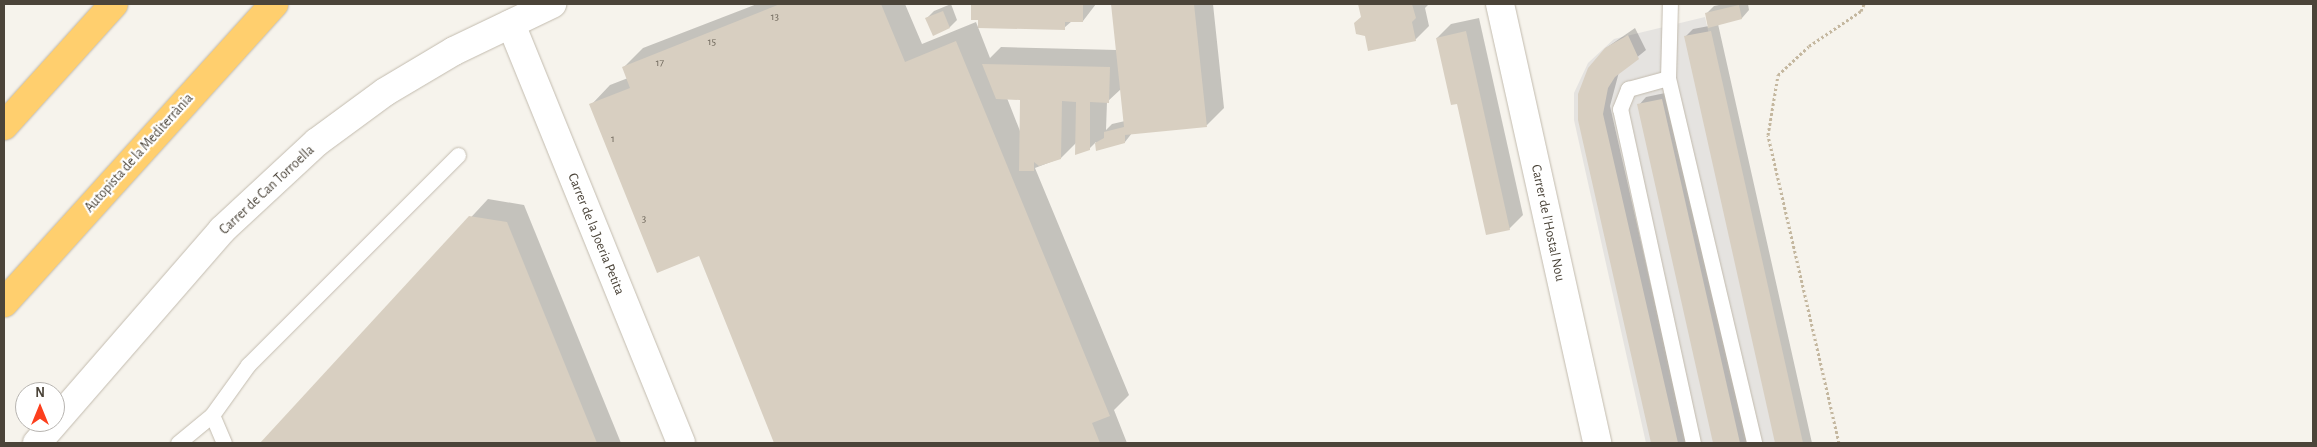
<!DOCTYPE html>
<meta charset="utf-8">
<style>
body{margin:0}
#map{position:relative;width:2317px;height:447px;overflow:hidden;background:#f6f3ec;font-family:"Alegreya Sans",sans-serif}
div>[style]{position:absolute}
.parking>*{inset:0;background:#e5e3e0}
.shadow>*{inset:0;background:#0003}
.building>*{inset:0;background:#d8cfc1}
.path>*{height:3px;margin-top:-1.5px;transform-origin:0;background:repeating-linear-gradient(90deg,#c4b79f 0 2.5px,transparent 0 5px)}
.roads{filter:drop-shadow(0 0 1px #c2bbae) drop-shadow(0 0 1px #c2bbae)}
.service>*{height:15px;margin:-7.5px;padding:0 7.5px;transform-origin:7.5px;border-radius:7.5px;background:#fff}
.minor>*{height:28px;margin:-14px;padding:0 14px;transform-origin:14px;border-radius:14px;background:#fff}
.motorway>*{height:28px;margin:-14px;padding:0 14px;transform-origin:14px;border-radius:14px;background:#ffcf6e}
span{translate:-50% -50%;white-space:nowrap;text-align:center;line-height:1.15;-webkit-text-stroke:4.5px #fff;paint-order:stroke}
.number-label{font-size:11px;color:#6e675b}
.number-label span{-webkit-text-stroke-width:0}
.street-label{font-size:14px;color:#4b4439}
.frame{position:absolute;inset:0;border:5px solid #4b4439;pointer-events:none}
.north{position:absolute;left:15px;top:382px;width:50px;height:50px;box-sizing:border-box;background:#fff;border:1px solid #b7b4b0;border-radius:50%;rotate:0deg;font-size:14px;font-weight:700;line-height:20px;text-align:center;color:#4b4439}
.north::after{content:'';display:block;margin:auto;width:18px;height:22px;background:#fc3f1d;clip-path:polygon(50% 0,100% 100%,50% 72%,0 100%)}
</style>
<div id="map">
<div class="parking">
<div style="clip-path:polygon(1705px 17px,1802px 443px,1646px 443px,1574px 120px,1574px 93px,1588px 63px,1614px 39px)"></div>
</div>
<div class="shadow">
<div style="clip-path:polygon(evenodd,757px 4px,905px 4px,922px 44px,976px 22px,990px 58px,1001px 47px,1117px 50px,1112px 4px,1213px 4px,1224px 108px,1207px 125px,1132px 133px,1125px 142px,1097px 150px,1096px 142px,1089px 149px,1077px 142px,1061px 158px,1035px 168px,1129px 395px,1114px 410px,1127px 443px,776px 443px,700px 254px,591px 105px,610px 85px,628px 78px,624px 67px,643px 48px,757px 4px,1121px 89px,1125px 121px,1112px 124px,1106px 130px,1107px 102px,1121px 89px,757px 4px,1007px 98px,1021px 99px,1020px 131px,1007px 98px)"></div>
<div style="clip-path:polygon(951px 4px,957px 20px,950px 27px,934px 34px,927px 18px,934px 11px)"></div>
<div style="clip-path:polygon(973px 4px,1096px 4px,1083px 21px,1072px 21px,1064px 28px,972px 18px)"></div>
<div style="clip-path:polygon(1359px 4px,1429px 4px,1425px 8px,1429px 26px,1415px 40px,1362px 16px)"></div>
<div style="clip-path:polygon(1724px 4px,1748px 4px,1749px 10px,1742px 18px,1718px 24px,1812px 443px,1776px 443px,1685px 37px,1693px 29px,1709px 26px,1706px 14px,1714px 6px)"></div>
<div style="clip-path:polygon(1479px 18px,1523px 215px,1509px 229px,1458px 102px,1437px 38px,1451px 24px)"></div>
<div style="clip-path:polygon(1635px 28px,1646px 50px,1619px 72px,1610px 106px,1687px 443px,1653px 443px,1579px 120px,1606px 48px)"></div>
<div style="clip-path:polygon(1670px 92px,1748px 443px,1715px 443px,1639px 105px,1646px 97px)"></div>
<div style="clip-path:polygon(488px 199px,524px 205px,621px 443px,262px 443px)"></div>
</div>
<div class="building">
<div style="clip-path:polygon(780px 4px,881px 4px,905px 62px,956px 41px,1110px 416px,1092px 423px,1100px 443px,774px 443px,699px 256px,657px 273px,589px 104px,630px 88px,622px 67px)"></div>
<div style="clip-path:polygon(971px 4px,1083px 4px,1083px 22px,1065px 22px,1065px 30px,978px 28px,978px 20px,971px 20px)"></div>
<div style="clip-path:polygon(1111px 4px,1194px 4px,1207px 127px,1125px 135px,1125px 143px,1096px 151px,1095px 143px,1104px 138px,1104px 132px,1124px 127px)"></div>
<div style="clip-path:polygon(1358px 4px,1412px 4px,1416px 18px,1412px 22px,1416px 41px,1368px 51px,1365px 36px,1356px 34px,1354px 23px,1361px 17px)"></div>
<div style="clip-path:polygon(1739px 5px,1742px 19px,1708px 28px,1705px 13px)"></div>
<div style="clip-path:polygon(943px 11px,950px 28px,933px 36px,925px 18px)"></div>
<div style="clip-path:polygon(1466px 31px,1510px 230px,1486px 235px,1457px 104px,1451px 105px,1436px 38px)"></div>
<div style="clip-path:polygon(1711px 31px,1803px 443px,1775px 443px,1684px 36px)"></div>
<div style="clip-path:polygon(1628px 35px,1639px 59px,1615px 77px,1608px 88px,1603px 114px,1678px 443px,1651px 443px,1578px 120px,1578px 94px,1588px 68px,1605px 48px)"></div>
<div style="clip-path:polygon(982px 64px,1110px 67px,1109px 103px,1090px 102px,1090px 150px,1075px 155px,1076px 102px,1062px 101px,1061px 159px,1039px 166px,1034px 162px,1034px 171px,1019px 171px,1020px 100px,996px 99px)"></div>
<div style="clip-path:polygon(1662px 99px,1740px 443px,1713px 443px,1637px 104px)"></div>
<div style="clip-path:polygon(469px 216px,507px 222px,597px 443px,260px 443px)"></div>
</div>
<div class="path">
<div style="left:1839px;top:443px;width:316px;rotate:-103deg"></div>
<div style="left:1768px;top:135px;width:61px;rotate:-80.5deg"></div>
<div style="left:1778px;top:75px;width:42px;rotate:-43.1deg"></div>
<div style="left:1809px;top:46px;width:63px;rotate:-33.9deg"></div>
<div style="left:1861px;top:11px;width:8px;rotate:-67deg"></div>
</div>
<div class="roads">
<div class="service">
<div style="left:1668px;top:78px;width:74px;rotate:-88.5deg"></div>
<div style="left:178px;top:443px;width:44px;rotate:-39.5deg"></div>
<div style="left:224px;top:443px;width:30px;rotate:-113deg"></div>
<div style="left:212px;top:415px;width:62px;rotate:-54.2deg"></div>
<div style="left:248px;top:365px;width:297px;rotate:-45deg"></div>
<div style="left:1693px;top:443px;width:342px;rotate:-102.3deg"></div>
<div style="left:1620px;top:109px;width:22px;rotate:-68deg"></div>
<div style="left:1628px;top:89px;width:41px;rotate:-15.4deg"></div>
<div style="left:1668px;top:78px;width:375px;rotate:76.7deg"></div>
</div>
<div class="minor">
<div style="left:1500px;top:4px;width:450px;rotate:77.5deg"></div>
<div style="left:511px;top:24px;width:452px;rotate:67.9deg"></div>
<div style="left:37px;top:443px;width:282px;rotate:-49deg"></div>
<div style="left:222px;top:230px;width:129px;rotate:-42.8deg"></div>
<div style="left:317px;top:142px;width:84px;rotate:-36.3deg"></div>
<div style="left:385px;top:92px;width:80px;rotate:-30.7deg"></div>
<div style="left:454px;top:51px;width:109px;rotate:-25.6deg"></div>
</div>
<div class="motorway">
<div style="left:4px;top:126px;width:164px;rotate:-48deg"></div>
<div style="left:4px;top:303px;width:403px;rotate:-47.9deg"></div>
</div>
</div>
<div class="number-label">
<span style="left:775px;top:17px">13</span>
<span style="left:712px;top:42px">15</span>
<span style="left:660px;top:63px">17</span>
<span style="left:613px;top:139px">1</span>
<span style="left:644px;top:219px">3</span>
</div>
<div class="street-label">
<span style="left:139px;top:153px;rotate:-48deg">Autopista de la Mediterrània</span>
<span style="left:267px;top:190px;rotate:-43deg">Carrer de Can Torroella</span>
<span style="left:1548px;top:223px;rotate:78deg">Carrer de l'Hostal Nou</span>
<span style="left:596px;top:234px;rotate:68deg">Carrer de la Joeria Petita</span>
</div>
<div class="frame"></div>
<div class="north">N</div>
</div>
